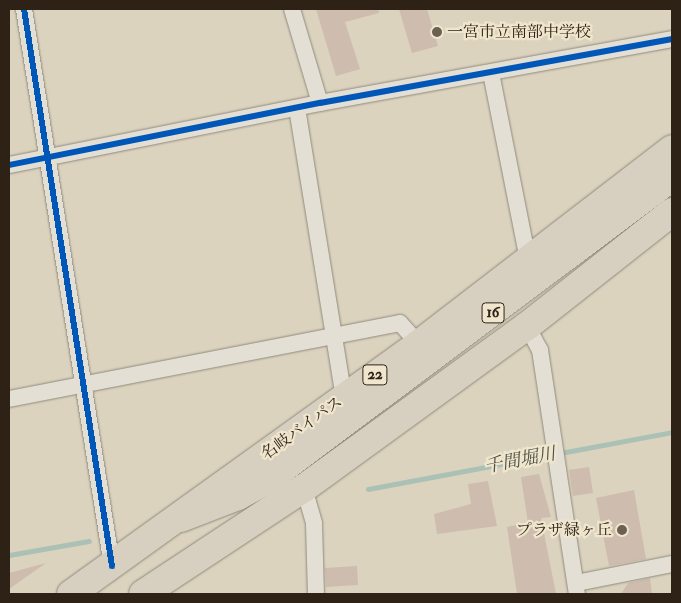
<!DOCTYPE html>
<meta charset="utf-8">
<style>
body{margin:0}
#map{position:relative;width:681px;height:603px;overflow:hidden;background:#dbd3be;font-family:"IM FELL Double Pica","Noto Serif JP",serif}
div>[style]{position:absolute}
.stream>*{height:5px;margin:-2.5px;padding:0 2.5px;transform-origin:2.5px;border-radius:2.5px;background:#abc1b5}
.building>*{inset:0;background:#cebcae}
.roads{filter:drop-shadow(0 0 1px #908a7d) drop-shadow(0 0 1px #908a7d)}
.minor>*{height:16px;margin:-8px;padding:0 8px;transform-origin:8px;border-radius:8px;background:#e3dfd4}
.trunk>*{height:28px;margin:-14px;padding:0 14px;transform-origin:14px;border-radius:14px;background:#d7cfc0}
.motorway>*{height:28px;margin:-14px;padding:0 14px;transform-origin:14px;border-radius:14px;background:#d7cfc0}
.cycleway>*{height:6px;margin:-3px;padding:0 3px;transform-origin:3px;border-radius:3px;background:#0057b8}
.dots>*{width:14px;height:14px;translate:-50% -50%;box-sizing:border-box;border:2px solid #efe6cd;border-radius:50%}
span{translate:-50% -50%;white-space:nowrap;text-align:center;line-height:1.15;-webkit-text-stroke:4.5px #efe6cd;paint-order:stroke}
.shield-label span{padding:1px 4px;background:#efe6cd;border:1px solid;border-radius:4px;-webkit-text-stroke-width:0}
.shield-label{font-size:15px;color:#2e2217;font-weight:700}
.poi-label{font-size:16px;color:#2e2217}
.left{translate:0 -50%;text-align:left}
.right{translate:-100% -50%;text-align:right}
.street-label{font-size:16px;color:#2e2217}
.water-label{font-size:18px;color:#4e4f45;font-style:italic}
.frame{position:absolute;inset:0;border:10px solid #2e2217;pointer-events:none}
</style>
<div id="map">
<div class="stream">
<div style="left:368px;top:489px;width:309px;rotate:-10.6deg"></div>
<div style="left:9px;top:555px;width:81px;rotate:-9.9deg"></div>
</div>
<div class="building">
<div style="clip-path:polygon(316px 9px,378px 9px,379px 13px,345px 22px,360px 69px,336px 76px)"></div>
<div style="clip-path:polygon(399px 9px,427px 9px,438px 46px,412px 53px)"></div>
<div style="clip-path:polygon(589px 467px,593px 493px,573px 496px,569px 470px)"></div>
<div style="clip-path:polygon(539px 474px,551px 517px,541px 518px,556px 594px,517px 594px,507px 527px,528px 523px,521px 477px)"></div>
<div style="clip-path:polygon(488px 481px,497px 526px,437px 534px,434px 514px,471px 504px,468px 484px)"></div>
<div style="clip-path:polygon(634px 490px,646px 559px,609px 566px,596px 498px)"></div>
<div style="clip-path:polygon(46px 563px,9px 589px,9px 573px)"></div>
<div style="clip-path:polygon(357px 566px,358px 585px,326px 587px,325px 568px)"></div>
<div style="clip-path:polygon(650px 578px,652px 594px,621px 594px,628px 583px)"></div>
</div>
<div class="roads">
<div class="minor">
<div style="left:24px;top:9px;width:564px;rotate:81.02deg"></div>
<div style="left:292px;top:9px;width:98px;rotate:73.4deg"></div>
<div style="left:491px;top:73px;width:191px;rotate:78.8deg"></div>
<div style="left:297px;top:108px;width:293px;rotate:80.8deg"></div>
<div style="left:9px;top:165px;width:317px;rotate:-11.3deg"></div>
<div style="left:320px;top:103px;width:358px;rotate:-10.3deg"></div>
<div style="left:527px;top:326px;width:27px;rotate:62deg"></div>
<div style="left:540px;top:350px;width:247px;rotate:81.4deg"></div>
<div style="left:9px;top:399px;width:398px;rotate:-11deg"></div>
<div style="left:400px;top:323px;width:28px;rotate:48deg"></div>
<div style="left:304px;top:488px;width:37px;rotate:74deg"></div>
<div style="left:314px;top:524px;width:70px;rotate:88.4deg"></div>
<div style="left:576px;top:583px;width:98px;rotate:-11.2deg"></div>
</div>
<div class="trunk">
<div style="left:71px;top:594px;width:428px;rotate:-35.7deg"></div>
<div style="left:419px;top:344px;width:319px;rotate:-37.6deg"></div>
<div style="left:143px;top:594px;width:193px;rotate:-33.4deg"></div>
<div style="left:304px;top:488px;width:276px;rotate:-36deg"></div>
<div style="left:527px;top:326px;width:184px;rotate:-38.2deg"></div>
</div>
<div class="motorway">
<div style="left:181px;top:518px;width:61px;rotate:-21.1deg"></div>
<div style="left:238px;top:496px;width:37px;rotate:-29deg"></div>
<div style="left:270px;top:478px;width:502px;rotate:-36.82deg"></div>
</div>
</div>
<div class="cycleway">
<div style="left:24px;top:9px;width:564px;rotate:81.02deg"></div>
<div style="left:9px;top:165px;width:317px;rotate:-11.3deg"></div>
<div style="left:320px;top:103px;width:358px;rotate:-10.3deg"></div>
</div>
<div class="dots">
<div style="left:437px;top:32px;background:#6b6051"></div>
<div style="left:622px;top:530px;background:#6b6051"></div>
</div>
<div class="shield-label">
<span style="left:493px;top:313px">16</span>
<span style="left:375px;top:375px">22</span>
</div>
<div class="poi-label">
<span class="left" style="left:447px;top:32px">一宮市立南部中学校</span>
<span class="right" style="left:612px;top:530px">プラザ緑ヶ丘</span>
</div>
<div class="street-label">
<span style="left:302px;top:428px;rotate:-36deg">名岐バイパス</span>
</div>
<div class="water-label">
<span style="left:520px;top:461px;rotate:-11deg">千間堀川</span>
</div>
<div class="frame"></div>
</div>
